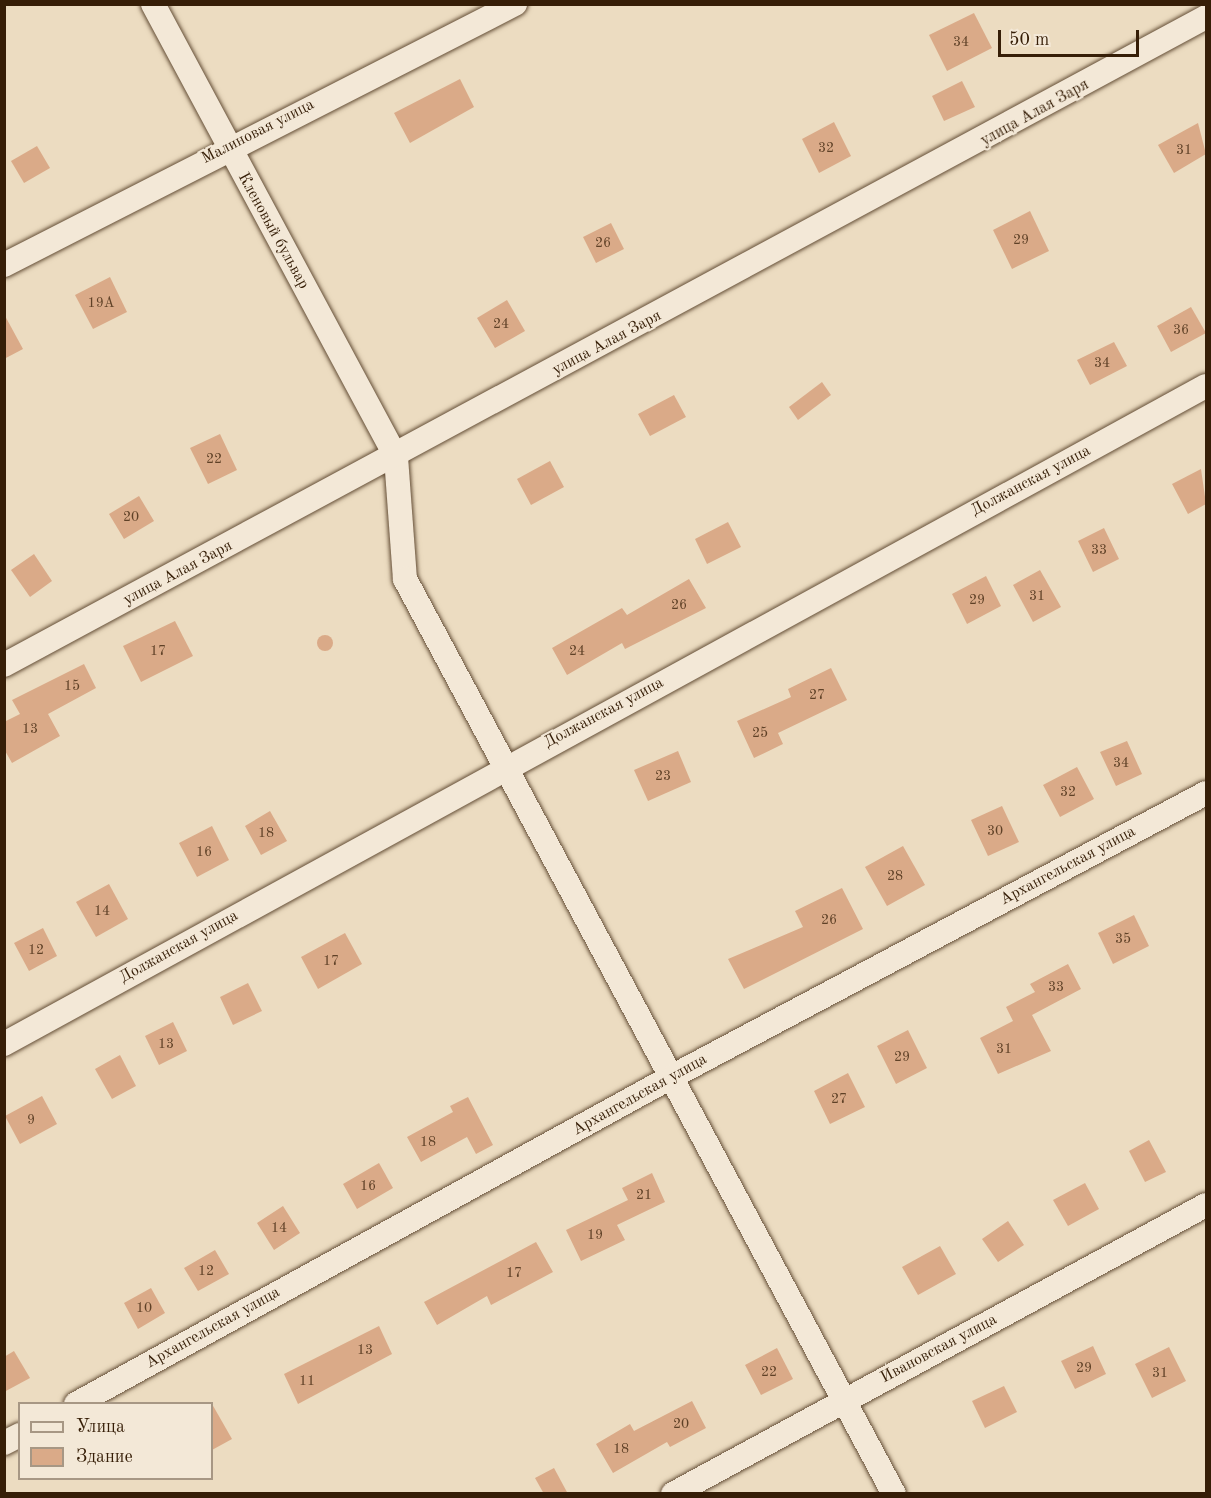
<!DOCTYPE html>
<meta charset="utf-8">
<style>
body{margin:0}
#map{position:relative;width:1211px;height:1498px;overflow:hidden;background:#ecdcc1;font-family:"Old Standard TT",serif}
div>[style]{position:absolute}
.building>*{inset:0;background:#daaa88}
.round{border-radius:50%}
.roads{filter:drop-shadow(0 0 2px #644e36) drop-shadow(0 0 2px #644e36)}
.minor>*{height:24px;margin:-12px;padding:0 12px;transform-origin:12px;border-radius:12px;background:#f3e8d7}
span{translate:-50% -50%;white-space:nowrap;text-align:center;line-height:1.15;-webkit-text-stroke:4.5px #f3e8d7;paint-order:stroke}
.number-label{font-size:14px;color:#5f4127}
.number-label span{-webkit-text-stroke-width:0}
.street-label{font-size:16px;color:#361e07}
.frame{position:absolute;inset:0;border:6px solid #361e07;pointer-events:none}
.legend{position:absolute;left:18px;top:1402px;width:195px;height:78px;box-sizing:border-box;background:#f3e8d7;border:2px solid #a79784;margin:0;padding:8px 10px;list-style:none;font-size:18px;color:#361e07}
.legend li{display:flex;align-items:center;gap:12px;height:30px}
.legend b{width:30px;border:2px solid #a79784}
.scale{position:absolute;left:998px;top:30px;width:141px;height:27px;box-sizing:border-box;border:3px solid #361e07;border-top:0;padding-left:8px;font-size:18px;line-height:21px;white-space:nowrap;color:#361e07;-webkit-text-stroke:4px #f3e8d7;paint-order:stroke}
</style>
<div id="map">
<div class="building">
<div style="clip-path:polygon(974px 13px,992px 48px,947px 71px,929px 35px)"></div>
<div style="clip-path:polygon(460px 79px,474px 107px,410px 143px,394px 113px)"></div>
<div style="clip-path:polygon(962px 81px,975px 107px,944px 121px,932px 96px)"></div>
<div style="clip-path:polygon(834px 122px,851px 156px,819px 173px,802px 139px)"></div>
<div style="clip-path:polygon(1198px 123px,1206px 154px,1174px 173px,1158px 145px)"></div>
<div style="clip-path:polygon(37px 146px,50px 168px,24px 183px,11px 161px)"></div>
<div style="clip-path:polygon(1030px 211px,1049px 251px,1012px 269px,993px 230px)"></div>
<div style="clip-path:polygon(611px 223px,624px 249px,596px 263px,583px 237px)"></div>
<div style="clip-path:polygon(110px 277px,127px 312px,93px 329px,75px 295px)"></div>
<div style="clip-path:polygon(507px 300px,525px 331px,495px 348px,477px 318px)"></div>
<div style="clip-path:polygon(1191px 307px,1206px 333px,1171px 352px,1157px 326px)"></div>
<div style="clip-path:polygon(4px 314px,23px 349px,4px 359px)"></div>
<div style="clip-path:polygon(1114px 342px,1127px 366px,1090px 385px,1077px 360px)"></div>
<div style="clip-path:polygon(822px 382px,831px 395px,798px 420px,789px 407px)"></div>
<div style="clip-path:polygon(674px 395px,686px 417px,650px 436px,638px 414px)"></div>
<div style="clip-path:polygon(220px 434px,237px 470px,208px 484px,190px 448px)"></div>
<div style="clip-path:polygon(550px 461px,564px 487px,531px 505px,517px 479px)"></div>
<div style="clip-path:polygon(1201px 469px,1206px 504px,1188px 514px,1172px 484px)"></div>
<div style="clip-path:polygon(139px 496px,154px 521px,124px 539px,109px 514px)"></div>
<div style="clip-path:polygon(728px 522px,741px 547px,707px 564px,695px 539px)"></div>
<div style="clip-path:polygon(1104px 528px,1119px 559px,1093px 572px,1078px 541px)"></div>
<div style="clip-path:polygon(34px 554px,52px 581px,30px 597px,11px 570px)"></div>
<div style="clip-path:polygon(1040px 570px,1061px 607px,1033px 622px,1013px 585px)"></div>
<div style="clip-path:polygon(986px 576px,1001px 606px,967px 624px,952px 594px)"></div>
<div style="clip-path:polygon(689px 579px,706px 608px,625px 649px,622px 643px,567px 675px,552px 648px,622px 608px,627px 615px)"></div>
<div style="clip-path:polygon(175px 621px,193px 656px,141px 682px,123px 646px)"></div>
<div class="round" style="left:317px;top:635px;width:16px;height:16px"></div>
<div style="clip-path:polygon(84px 664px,96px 688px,48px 714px,60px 736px,12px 763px,4px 749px,4px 722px,20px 714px,12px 700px)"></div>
<div style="clip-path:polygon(831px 668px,847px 700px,778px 733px,783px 744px,754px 758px,737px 721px,791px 697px,788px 689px)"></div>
<div style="clip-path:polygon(1127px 741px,1142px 774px,1116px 786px,1100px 752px)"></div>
<div style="clip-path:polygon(678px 751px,691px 782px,648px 801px,634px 770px)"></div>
<div style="clip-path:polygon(1077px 767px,1094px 799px,1060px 817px,1043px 785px)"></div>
<div style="clip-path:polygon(1002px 806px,1019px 842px,988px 856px,971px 820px)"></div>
<div style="clip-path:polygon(270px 811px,287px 841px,261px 855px,245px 826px)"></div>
<div style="clip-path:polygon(212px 826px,229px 860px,197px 877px,179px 843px)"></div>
<div style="clip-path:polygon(903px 846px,925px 885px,887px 906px,865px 867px)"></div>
<div style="clip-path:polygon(109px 884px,128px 919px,96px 937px,76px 902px)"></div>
<div style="clip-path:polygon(842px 888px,863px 929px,744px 989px,728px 959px,803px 927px,795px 911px)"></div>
<div style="clip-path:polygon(1134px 915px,1149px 946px,1113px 964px,1098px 933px)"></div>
<div style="clip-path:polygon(43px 928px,57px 956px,29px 971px,14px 943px)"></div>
<div style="clip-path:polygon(345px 933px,362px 964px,318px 989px,301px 957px)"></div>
<div style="clip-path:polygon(1068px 964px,1081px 989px,1032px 1015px,1051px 1051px,998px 1074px,980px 1038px,1013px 1021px,1006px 1007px,1035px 992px,1030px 984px)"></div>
<div style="clip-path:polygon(248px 983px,262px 1011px,233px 1025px,220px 997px)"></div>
<div style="clip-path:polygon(173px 1022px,187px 1051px,159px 1065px,145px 1036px)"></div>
<div style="clip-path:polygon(908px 1030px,927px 1068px,896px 1084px,877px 1046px)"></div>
<div style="clip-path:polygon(120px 1055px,136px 1086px,112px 1099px,95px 1069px)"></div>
<div style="clip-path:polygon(848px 1073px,865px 1107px,830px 1124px,814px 1091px)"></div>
<div style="clip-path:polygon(42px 1096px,57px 1124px,20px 1144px,5px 1116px)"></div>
<div style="clip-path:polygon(468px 1097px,493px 1145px,476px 1154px,467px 1137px,421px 1162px,407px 1137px,453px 1112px,450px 1106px)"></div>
<div style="clip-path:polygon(1149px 1140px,1166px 1172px,1145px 1182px,1129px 1151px)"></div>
<div style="clip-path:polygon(379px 1163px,393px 1188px,357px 1209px,343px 1184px)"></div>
<div style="clip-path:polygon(652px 1173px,665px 1202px,617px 1225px,625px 1240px,581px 1261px,566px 1230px,628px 1200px,622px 1188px)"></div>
<div style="clip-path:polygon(1085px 1183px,1099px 1209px,1068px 1226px,1053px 1200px)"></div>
<div style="clip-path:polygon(283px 1206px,300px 1233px,274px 1250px,257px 1223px)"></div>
<div style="clip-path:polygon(1008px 1221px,1024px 1245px,998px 1262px,982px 1239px)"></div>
<div style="clip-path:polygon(536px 1242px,553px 1272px,491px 1305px,487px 1296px,437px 1325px,424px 1302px)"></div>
<div style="clip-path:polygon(940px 1246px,956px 1274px,918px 1295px,902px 1267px)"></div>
<div style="clip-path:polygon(215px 1250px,229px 1274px,198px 1291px,184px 1268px)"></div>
<div style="clip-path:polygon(151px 1288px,165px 1313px,138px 1329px,124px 1303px)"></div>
<div style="clip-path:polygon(379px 1326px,392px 1354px,298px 1404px,284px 1374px)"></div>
<div style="clip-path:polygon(1093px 1346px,1106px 1374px,1075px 1389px,1061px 1361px)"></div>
<div style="clip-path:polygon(1169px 1347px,1186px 1381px,1152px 1398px,1135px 1364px)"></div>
<div style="clip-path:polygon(777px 1348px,793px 1379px,761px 1395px,745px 1365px)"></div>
<div style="clip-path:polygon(14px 1351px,30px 1378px,4px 1392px,4px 1357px)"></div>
<div style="clip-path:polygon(1004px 1386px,1017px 1412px,985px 1428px,972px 1401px)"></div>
<div style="clip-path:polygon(692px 1401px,706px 1428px,670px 1447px,667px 1442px,613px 1473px,596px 1444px,630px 1424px,634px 1431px)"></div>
<div style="clip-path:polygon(212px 1404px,232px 1439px,212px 1450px)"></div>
<div style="clip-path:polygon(554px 1468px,568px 1494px,544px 1494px,535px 1478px)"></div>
</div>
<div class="roads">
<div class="minor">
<div style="left:153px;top:4px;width:514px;rotate:61.79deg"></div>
<div style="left:396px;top:457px;width:122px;rotate:85.8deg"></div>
<div style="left:405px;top:579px;width:1037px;rotate:61.88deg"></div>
<div style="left:4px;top:265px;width:574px;rotate:-27.06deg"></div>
<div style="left:4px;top:665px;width:1366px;rotate:-28.33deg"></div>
<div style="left:4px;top:1044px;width:1370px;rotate:-28.7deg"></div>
<div style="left:76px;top:1404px;width:683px;rotate:-28.78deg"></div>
<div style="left:675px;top:1075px;width:601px;rotate:-27.97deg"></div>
<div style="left:4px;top:1443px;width:18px;rotate:-27deg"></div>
<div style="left:673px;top:1494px;width:606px;rotate:-28.47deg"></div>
</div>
</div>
<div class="number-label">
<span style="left:961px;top:42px">34</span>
<span style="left:826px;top:148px">32</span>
<span style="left:1184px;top:150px">31</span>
<span style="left:1021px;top:240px">29</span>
<span style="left:603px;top:243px">26</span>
<span style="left:101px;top:303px">19А</span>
<span style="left:501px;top:324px">24</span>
<span style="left:1181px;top:330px">36</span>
<span style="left:1102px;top:363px">34</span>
<span style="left:214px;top:459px">22</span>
<span style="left:131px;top:517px">20</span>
<span style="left:1099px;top:550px">33</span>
<span style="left:1037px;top:596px">31</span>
<span style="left:977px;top:600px">29</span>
<span style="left:679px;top:605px">26</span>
<span style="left:158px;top:651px">17</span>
<span style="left:577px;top:651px">24</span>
<span style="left:72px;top:686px">15</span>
<span style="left:817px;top:695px">27</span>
<span style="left:30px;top:729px">13</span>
<span style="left:760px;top:733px">25</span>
<span style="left:1121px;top:763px">34</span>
<span style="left:663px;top:776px">23</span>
<span style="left:1068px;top:792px">32</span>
<span style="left:995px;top:831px">30</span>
<span style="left:266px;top:833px">18</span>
<span style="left:204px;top:852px">16</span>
<span style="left:895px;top:876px">28</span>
<span style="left:102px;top:911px">14</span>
<span style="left:829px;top:920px">26</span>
<span style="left:1123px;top:939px">35</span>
<span style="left:36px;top:950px">12</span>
<span style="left:331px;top:961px">17</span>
<span style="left:1056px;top:987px">33</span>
<span style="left:166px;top:1044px">13</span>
<span style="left:1004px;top:1049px">31</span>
<span style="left:902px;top:1057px">29</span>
<span style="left:839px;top:1099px">27</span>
<span style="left:31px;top:1120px">9</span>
<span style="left:428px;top:1142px">18</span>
<span style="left:368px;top:1186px">16</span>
<span style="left:644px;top:1195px">21</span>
<span style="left:279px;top:1228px">14</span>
<span style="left:595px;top:1235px">19</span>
<span style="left:206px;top:1271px">12</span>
<span style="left:514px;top:1273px">17</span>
<span style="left:144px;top:1308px">10</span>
<span style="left:365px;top:1350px">13</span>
<span style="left:1084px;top:1368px">29</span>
<span style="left:769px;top:1372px">22</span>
<span style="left:1160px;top:1373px">31</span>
<span style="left:307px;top:1381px">11</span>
<span style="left:681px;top:1424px">20</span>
<span style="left:621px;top:1449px">18</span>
</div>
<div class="street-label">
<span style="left:1035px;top:113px;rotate:-29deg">улица Алая Заря</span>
<span style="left:258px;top:132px;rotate:-27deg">Малиновая улица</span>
<span style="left:273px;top:231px;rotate:61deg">Кленовый бульвар</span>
<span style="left:607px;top:343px;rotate:-28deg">улица Алая Заря</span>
<span style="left:1031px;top:481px;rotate:-28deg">Должанская улица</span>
<span style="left:178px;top:573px;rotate:-28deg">улица Алая Заря</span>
<span style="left:604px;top:713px;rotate:-28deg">Должанская улица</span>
<span style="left:1068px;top:866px;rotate:-28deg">Архангельская улица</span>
<span style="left:179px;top:947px;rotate:-29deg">Должанская улица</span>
<span style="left:640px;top:1095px;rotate:-29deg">Архангельская улица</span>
<span style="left:213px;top:1328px;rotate:-29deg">Архангельская улица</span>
<span style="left:939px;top:1349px;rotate:-28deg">Ивановская улица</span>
</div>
<div class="frame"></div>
<ul class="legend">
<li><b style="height:8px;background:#f3e8d7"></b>Улица</li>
<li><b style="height:16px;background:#daaa88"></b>Здание</li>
</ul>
<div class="scale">50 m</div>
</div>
